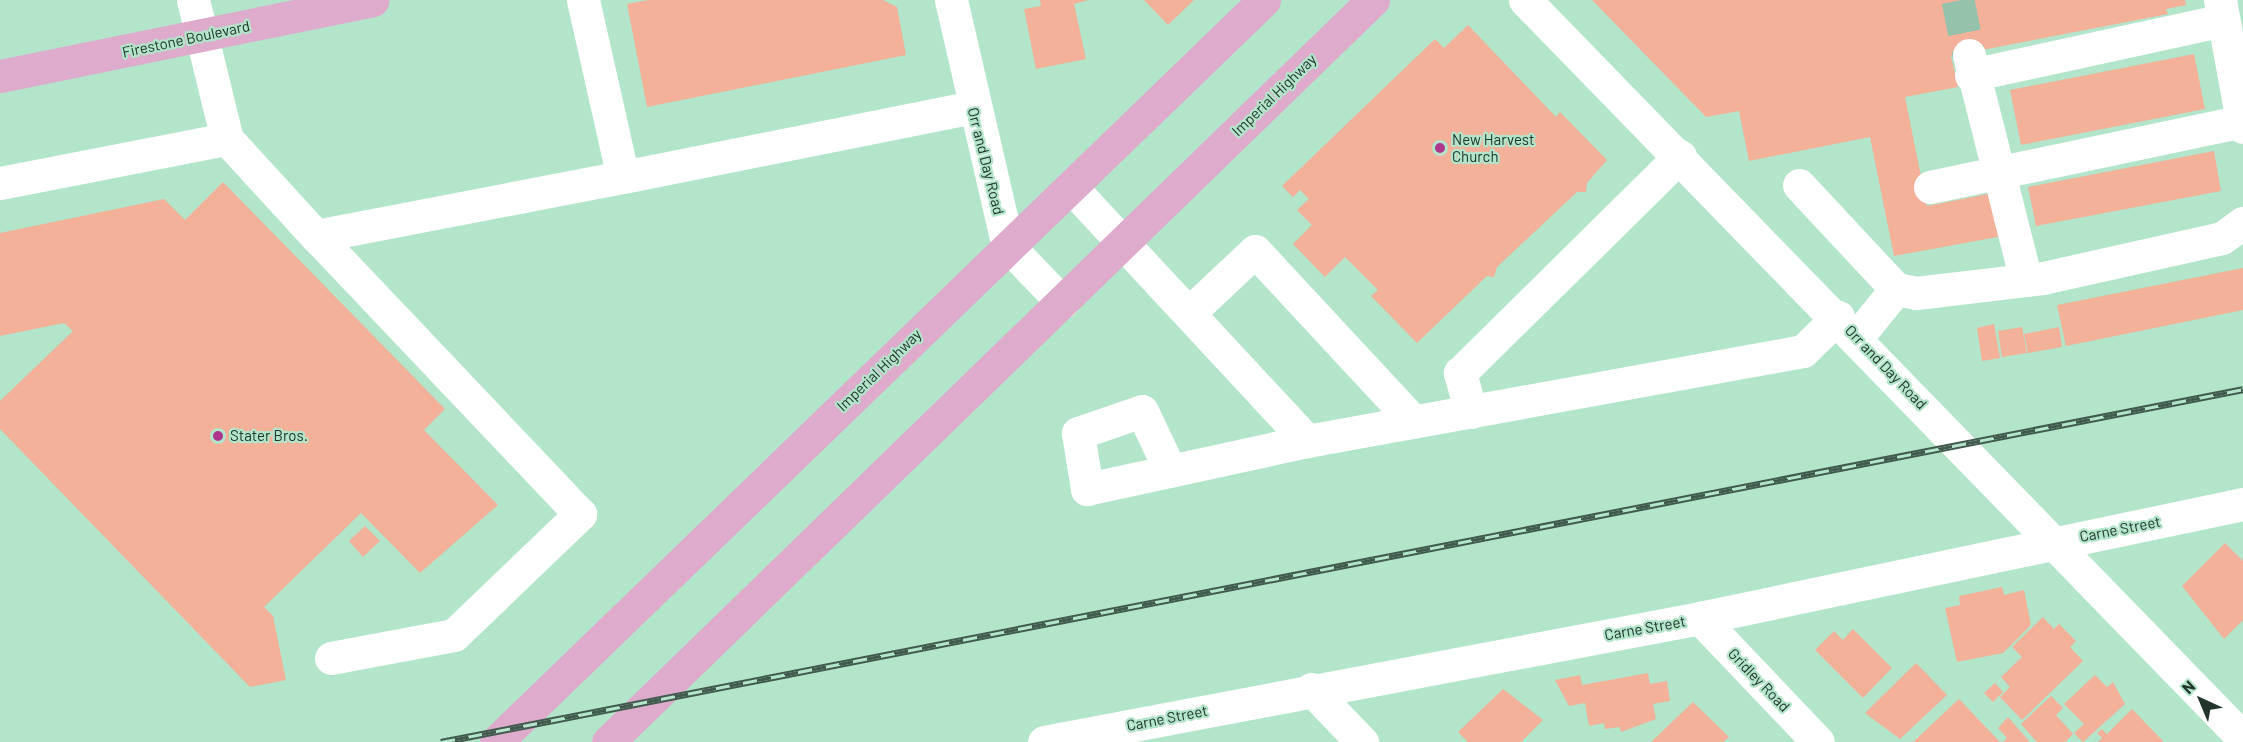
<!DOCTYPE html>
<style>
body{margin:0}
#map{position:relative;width:2243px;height:742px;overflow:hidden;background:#b2e5ca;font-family:Barlow,sans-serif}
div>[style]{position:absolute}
.building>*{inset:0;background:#f3b199}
.minor-tunnel>*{height:33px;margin-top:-16.5px;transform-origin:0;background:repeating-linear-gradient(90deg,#95c2aa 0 33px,transparent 0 49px)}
.minor>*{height:33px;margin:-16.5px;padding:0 16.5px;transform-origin:16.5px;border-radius:16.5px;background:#fff}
.major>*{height:33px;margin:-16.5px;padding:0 16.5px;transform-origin:16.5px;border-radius:16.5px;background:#deabcd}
.rail>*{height:7px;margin-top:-3.5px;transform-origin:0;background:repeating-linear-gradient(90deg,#b2e5ca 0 14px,#405a4d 0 28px);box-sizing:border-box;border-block:2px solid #405a4d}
.dots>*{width:16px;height:16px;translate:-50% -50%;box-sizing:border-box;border:3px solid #b2e5ca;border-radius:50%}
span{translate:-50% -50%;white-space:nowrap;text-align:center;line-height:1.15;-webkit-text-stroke:4.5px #b2e5ca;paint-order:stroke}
.street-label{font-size:15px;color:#21352b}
.poi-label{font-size:15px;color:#21352b}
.left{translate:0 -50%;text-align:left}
.north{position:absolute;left:2171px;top:670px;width:60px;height:60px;-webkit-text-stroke:4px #b2e5ca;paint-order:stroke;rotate:316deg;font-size:16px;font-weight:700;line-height:24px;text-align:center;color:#21352b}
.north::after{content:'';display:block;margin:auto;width:21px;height:27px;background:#21352b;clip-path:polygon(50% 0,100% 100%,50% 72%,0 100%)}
</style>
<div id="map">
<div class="building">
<div style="clip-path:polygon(648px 0,883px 0,897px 7px,906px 55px,647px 107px,627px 4px)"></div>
<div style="clip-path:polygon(1040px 0,1088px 0,1074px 4px,1086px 59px,1036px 69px,1024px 9px,1041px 6px)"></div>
<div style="clip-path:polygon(1144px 0,1194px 0,1168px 25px)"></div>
<div style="clip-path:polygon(1592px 0,2185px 0,2186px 5px,2166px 9px,2168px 14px,1951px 56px,1958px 87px,1905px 97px,1927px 206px,1993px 193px,2003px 236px,1894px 256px,1870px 137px,1749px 161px,1739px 111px,1706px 117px)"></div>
<div style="clip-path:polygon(1468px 25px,1556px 117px,1560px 112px,1607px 160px,1587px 183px,1586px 192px,1577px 192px,1497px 267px,1494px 277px,1487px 276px,1417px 343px,1371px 296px,1378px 290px,1345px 257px,1325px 277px,1293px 244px,1312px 225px,1297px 210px,1309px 199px,1300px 190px,1293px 197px,1282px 186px,1435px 39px,1444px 48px)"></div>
<div style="clip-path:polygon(2194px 54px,2205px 109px,2021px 145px,2010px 90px)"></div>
<div style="clip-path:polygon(2214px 151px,2221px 191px,2036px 226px,2028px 187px)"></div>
<div style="clip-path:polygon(223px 182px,445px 409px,424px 430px,498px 505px,420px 573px,361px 513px,264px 607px,273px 616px,286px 680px,250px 687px,0 429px,0 401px,73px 331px,64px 323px,0 336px,0 233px,164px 199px,185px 220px)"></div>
<div style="clip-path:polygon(2243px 268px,2243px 310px,2066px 346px,2057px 305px)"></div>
<div style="clip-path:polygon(1994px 324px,2000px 358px,1982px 361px,1977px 328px)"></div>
<div style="clip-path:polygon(2022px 327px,2027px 353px,2002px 357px,1998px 331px)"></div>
<div style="clip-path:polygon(2059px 327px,2062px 347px,2028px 353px,2024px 334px)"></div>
<div style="clip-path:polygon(365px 526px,380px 541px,363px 557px,349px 541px)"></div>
<div style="clip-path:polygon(2225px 543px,2243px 561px,2243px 620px,2224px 639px,2182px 586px)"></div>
<div style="clip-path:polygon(2002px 587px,2004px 595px,2024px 590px,2031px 625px,2003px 653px,1957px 662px,1945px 608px,1960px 605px,1959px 596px)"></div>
<div style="clip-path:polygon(2043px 617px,2054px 629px,2059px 624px,2076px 641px,2070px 647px,2083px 661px,2022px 720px,2000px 697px,2010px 687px,2001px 677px,2022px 657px,2012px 647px)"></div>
<div style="clip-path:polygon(1853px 629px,1892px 668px,1863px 698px,1815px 650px,1834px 631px,1843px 640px)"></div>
<div style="clip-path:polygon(1916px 663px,1947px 695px,1900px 739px,1865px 713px)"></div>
<div style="clip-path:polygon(1648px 673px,1650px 684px,1667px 681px,1670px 701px,1653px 704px,1656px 719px,1621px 732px,1620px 727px,1605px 729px,1604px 723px,1589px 726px,1585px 703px,1569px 706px,1555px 680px,1580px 675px,1582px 685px)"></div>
<div style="clip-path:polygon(2095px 675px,2107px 687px,2113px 682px,2125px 704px,2083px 742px,2074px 733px,2084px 724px,2064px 704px)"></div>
<div style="clip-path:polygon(1995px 683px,2003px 692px,1993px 702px,1984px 693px)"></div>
<div style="clip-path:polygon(1503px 689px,1543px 720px,1521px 742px,1468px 742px,1458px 732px)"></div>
<div style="clip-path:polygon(2051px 696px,2063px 708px,2056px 715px,2073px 734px,2065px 742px,2037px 742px,2021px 724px)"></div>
<div style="clip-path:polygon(1959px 699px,2000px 742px,1913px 742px)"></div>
<div style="clip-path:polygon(1693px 702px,1729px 737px,1723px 742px,1651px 742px)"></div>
<div style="clip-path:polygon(2132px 709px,2164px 742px,2098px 742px,2102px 738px,2097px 733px,2102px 729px,2107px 734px)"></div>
<div style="clip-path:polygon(2008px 717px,2029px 741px,2027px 742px,2003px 742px,2007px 738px,1998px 728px)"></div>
</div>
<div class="minor-tunnel">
<div style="left:1958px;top:0;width:56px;rotate:78.7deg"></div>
</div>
<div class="minor">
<div style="left:193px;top:0;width:143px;rotate:76.3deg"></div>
<div style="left:227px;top:139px;width:132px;rotate:47.5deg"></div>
<div style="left:583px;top:0;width:181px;rotate:77.3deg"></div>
<div style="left:623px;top:177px;width:356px;rotate:-11.3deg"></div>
<div style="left:951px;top:0;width:253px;rotate:77deg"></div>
<div style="left:1008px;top:246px;width:78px;rotate:46deg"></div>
<div style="left:1525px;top:0;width:1030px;rotate:45.79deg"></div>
<div style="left:2220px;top:0;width:129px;rotate:79.7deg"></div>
<div style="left:1969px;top:55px;width:232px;rotate:75.8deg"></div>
<div style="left:1971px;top:75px;width:258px;rotate:-12.3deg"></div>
<div style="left:0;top:183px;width:231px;rotate:-11deg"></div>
<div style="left:1799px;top:185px;width:142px;rotate:47deg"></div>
<div style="left:1896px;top:289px;width:20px;rotate:11deg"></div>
<div style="left:1916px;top:293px;width:128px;rotate:-6.7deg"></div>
<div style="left:2043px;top:278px;width:183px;rotate:-12.6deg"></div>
<div style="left:2222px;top:238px;width:26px;rotate:-36deg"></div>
<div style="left:1071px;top:187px;width:347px;rotate:47.1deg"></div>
<div style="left:1307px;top:441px;width:504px;rotate:-10.28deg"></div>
<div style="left:1803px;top:351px;width:49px;rotate:-44.2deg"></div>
<div style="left:1930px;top:187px;width:319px;rotate:-11.9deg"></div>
<div style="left:1190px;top:312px;width:89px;rotate:-43.2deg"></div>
<div style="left:1255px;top:251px;width:233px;rotate:47.1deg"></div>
<div style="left:1857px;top:337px;width:62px;rotate:-50.9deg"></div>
<div style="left:1471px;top:412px;width:41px;rotate:-105.8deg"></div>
<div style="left:1460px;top:373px;width:309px;rotate:-44.6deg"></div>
<div style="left:1170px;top:470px;width:65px;rotate:-115.4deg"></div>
<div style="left:1142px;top:411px;width:68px;rotate:161deg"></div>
<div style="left:1078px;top:433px;width:57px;rotate:80.9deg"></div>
<div style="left:1087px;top:489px;width:225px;rotate:-12.3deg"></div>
<div style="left:1700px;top:618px;width:171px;rotate:46.4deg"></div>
<div style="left:331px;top:658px;width:125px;rotate:-10.6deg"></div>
<div style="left:454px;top:635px;width:175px;rotate:-43.8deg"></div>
<div style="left:580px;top:514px;width:383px;rotate:-133.5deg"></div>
<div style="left:316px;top:236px;width:313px;rotate:-10.9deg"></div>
<div style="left:1311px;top:689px;width:74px;rotate:46.1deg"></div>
<div style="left:1044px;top:742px;width:668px;rotate:-10.7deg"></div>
<div style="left:1700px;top:618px;width:555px;rotate:-11.86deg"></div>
</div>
<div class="major">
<div style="left:0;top:76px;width:380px;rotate:-11.5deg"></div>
<div style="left:496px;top:742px;width:1068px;rotate:-44.01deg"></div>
<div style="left:608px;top:742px;width:1066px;rotate:-44.13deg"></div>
</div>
<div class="rail">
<div style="left:441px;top:742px;width:1836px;rotate:-11.08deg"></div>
</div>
<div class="dots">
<div style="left:1440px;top:148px;background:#ae368c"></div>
<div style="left:218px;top:436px;background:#ae368c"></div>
</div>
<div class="street-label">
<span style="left:186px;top:39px;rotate:-12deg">Firestone Boulevard</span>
<span style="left:1274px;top:95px;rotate:-44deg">Imperial Highway</span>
<span style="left:986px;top:161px;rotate:76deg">Orr and Day Road</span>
<span style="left:1886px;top:367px;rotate:46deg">Orr and Day Road</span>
<span style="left:879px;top:370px;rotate:-44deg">Imperial Highway</span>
<span style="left:2120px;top:529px;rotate:-11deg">Carne Street</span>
<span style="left:1645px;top:628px;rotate:-10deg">Carne Street</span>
<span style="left:1759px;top:680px;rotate:46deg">Gridley Road</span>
<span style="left:1167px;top:718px;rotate:-11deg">Carne Street</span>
</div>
<div class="poi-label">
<span class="left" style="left:1452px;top:148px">New Harvest<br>Church</span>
<span class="left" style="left:230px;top:436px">Stater Bros.</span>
</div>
<div class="north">N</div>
</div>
